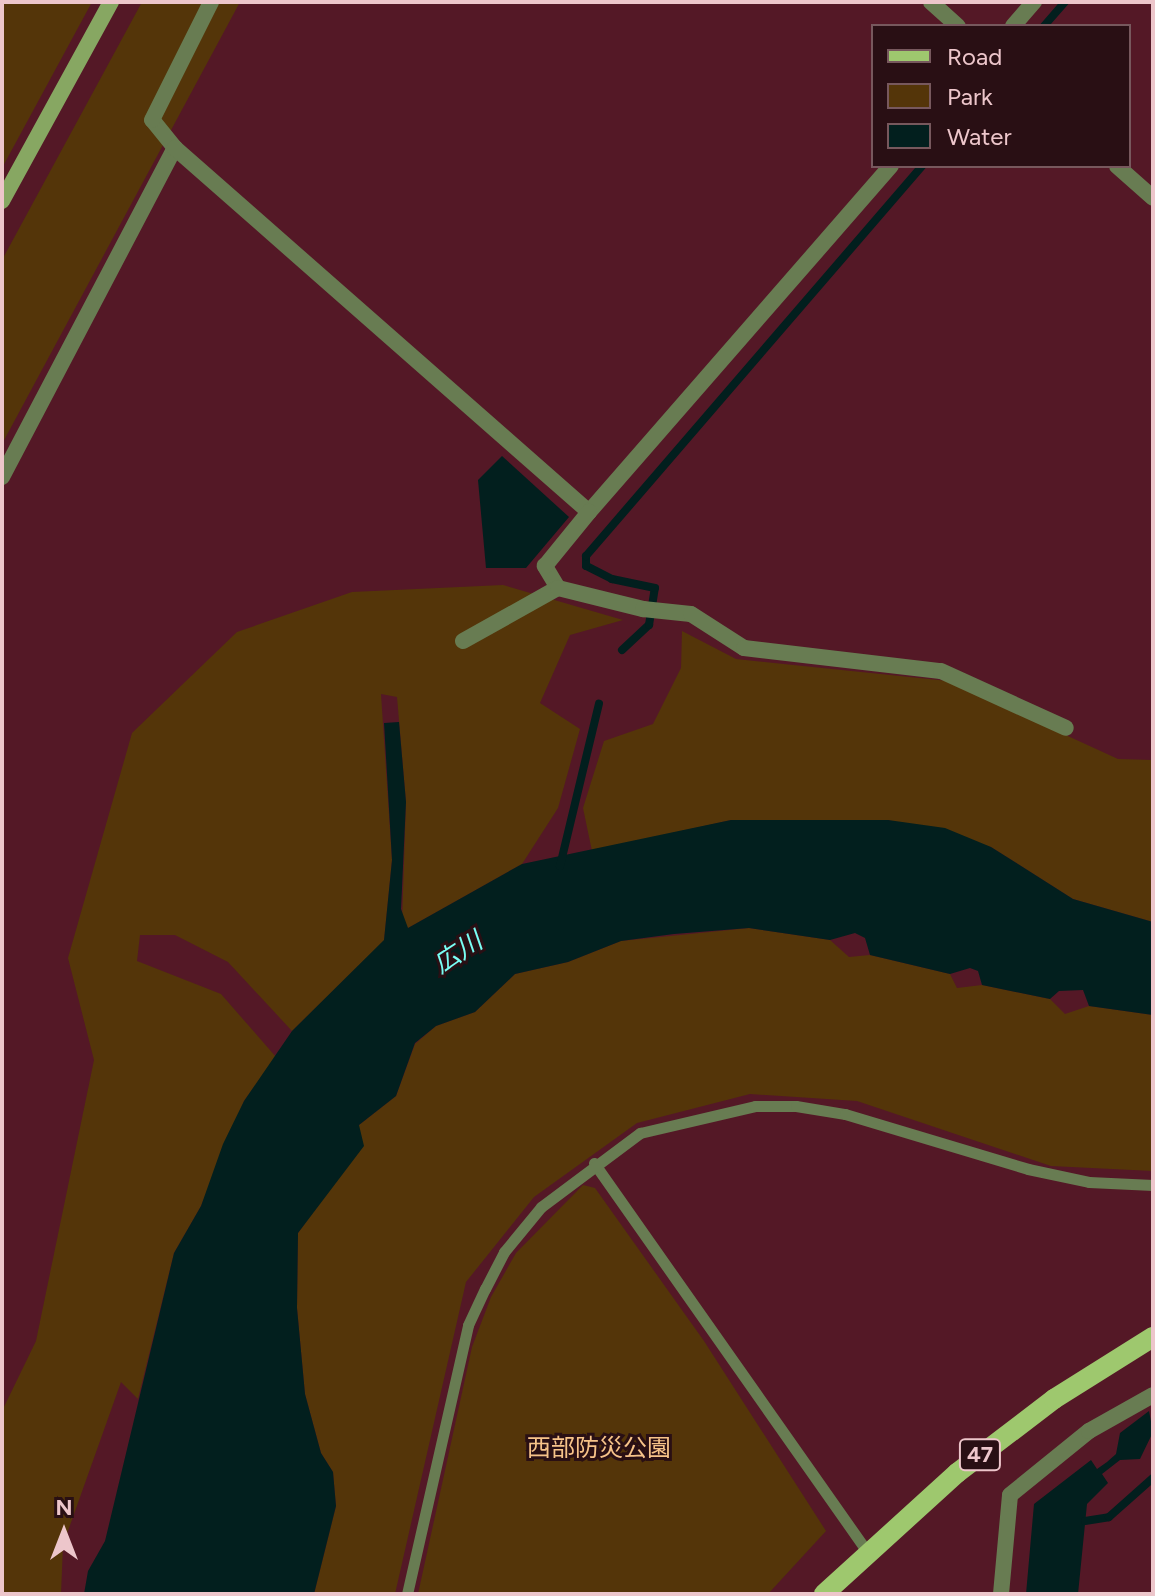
<!DOCTYPE html>
<meta charset="utf-8">
<style>
body{margin:0}
#map{position:relative;width:1155px;height:1596px;overflow:hidden;background:#541826;font-family:Figtree,"Noto Sans JP",sans-serif}
div>[style]{position:absolute}
.green>*{inset:0;background:#543509}
.water>*{inset:0;background:#021f1e}
.stream>*{height:8px;margin:-4px;padding:0 4px;transform-origin:4px;border-radius:4px;background:#021f1e}
.service>*{height:11px;margin:-5.5px;padding:0 5.5px;transform-origin:5.5px;border-radius:5.5px;background:#687c52}
.minor>*{height:16px;margin:-8px;padding:0 8px;transform-origin:8px;border-radius:8px;background:#687c52}
.secondary>*{height:16px;margin:-8px;padding:0 8px;transform-origin:8px;border-radius:8px;background:#87a762}
.primary>*{height:20px;margin:-10px;padding:0 10px;transform-origin:10px;border-radius:10px;background:#9ec86e}
span{translate:-50% -50%;white-space:nowrap;text-align:center;line-height:1.15;-webkit-text-stroke:6px #290f14;paint-order:stroke}
.shield-label span{padding:2px 6px;background:#290f14;border:2px solid;border-radius:6px;-webkit-text-stroke-width:0}
.shield-label{font-size:22px;color:#edc6cb;font-weight:700}
.park-label{font-size:24px;color:#f7c389}
.water-label{font-size:26px;color:#78fef4;font-style:italic}
.frame{position:absolute;inset:0;border:4px solid #edc6cb;pointer-events:none}
.legend{position:absolute;left:871px;top:24px;width:260px;height:144px;box-sizing:border-box;background:#290f14;border:2px solid #77585d;margin:0;padding:10px 14px;list-style:none;font-size:24px;color:#edc6cb}
.legend li{display:flex;align-items:center;gap:16px;height:40px}
.legend b{width:40px;border:2px solid #77585d}
.north{position:absolute;left:24px;top:1492px;width:80px;height:80px;-webkit-text-stroke:6px #290f14;paint-order:stroke;rotate:0deg;font-size:22px;font-weight:700;line-height:32px;text-align:center;color:#edc6cb}
.north::after{content:'';display:block;margin:auto;width:28px;height:36px;background:#edc6cb;clip-path:polygon(50% 0,100% 100%,50% 72%,0 100%)}
</style>
<div id="map">
<div class="green">
<div style="clip-path:polygon(2px 2px,92px 2px,2px 168px)"></div>
<div style="clip-path:polygon(142px 2px,240px 2px,2px 444px,2px 260px)"></div>
<div style="clip-path:polygon(503px 585px,623px 620px,570px 635px,540px 703px,580px 729px,558px 808px,522px 864px,408px 928px,402px 922px,406px 802px,397px 697px,381px 694px,392px 860px,384px 941px,292px 1031px,228px 962px,175px 935px,140px 935px,137px 961px,221px 994px,276px 1057px,244px 1101px,201px 1206px,174px 1253px,138px 1399px,121px 1382px,63px 1545px,61px 1594px,2px 1594px,2px 1411px,36px 1341px,94px 1060px,68px 958px,132px 733px,237px 632px,352px 592px)"></div>
<div style="clip-path:polygon(682px 631px,736px 659px,948px 681px,1118px 759px,1153px 760px,1153px 922px,1073px 899px,991px 847px,888px 820px,731px 820px,592px 851px,583px 808px,604px 741px,653px 724px,681px 668px)"></div>
<div style="clip-path:polygon(749px 928px,830px 940px,849px 957px,870px 955px,950px 974px,957px 988px,982px 985px,1050px 999px,1065px 1014px,1089px 1006px,1153px 1015px,1153px 1171px,1051px 1166px,857px 1101px,750px 1094px,637px 1123px,534px 1197px,466px 1282px,395px 1594px,314px 1594px,336px 1506px,333px 1472px,321px 1453px,305px 1394px,297px 1308px,298px 1233px,321px 1201px,359px 1125px,396px 1096px,415px 1044px,436px 1026px,475px 1012px,515px 974px,568px 962px,621px 941px)"></div>
<div style="clip-path:polygon(583px 1185px,595px 1188px,704px 1341px,826px 1531px,768px 1594px,418px 1594px,472px 1347px,491px 1297px,516px 1253px)"></div>
</div>
<div class="water">
<div style="clip-path:polygon(502px 456px,569px 517px,526px 568px,486px 568px,478px 480px)"></div>
<div style="clip-path:polygon(399px 722px,406px 802px,401px 909px,408px 928px,522px 864px,731px 820px,888px 820px,945px 828px,991px 847px,1073px 899px,1153px 922px,1153px 1015px,1089px 1006px,1083px 990px,1059px 991px,1050px 999px,982px 985px,978px 971px,970px 968px,950px 974px,870px 955px,865px 938px,855px 933px,830px 940px,749px 928px,674px 934px,621px 941px,568px 962px,515px 974px,475px 1012px,436px 1026px,415px 1043px,396px 1096px,359px 1125px,364px 1146px,298px 1233px,297px 1308px,305px 1394px,321px 1453px,333px 1472px,336px 1506px,314px 1594px,84px 1594px,88px 1571px,105px 1541px,174px 1253px,201px 1206px,223px 1144px,244px 1101px,292px 1031px,384px 940px,392px 860px,384px 723px)"></div>
<div style="clip-path:polygon(1149px 1411px,1153px 1432px,1140px 1459px,1120px 1460px,1102px 1474px,1108px 1483px,1087px 1504px,1078px 1594px,1026px 1594px,1034px 1504px,1091px 1460px,1097px 1469px,1107px 1462px,1116px 1454px,1120px 1433px)"></div>
</div>
<div class="stream">
<div style="left:1044px;top:26px;width:32px;rotate:-49deg"></div>
<div style="left:622px;top:650px;width:37px;rotate:-43deg"></div>
<div style="left:649px;top:625px;width:37px;rotate:-81deg"></div>
<div style="left:655px;top:588px;width:44px;rotate:-168.2deg"></div>
<div style="left:612px;top:579px;width:29px;rotate:-153deg"></div>
<div style="left:586px;top:566px;width:10px;rotate:-90deg"></div>
<div style="left:586px;top:556px;width:515px;rotate:-49.25deg"></div>
<div style="left:560px;top:866px;width:167px;rotate:-76.5deg"></div>
<div style="left:1085px;top:1521px;width:24px;rotate:-9deg"></div>
<div style="left:1109px;top:1517px;width:59px;rotate:-41.6deg"></div>
</div>
<div class="service">
<div style="left:594px;top:1163px;width:473px;rotate:54.9deg"></div>
<div style="left:407px;top:1594px;width:276px;rotate:-77.2deg"></div>
<div style="left:468px;top:1325px;width:40px;rotate:-65deg"></div>
<div style="left:485px;top:1289px;width:42px;rotate:-62.8deg"></div>
<div style="left:504px;top:1252px;width:58px;rotate:-50.6deg"></div>
<div style="left:541px;top:1207px;width:124px;rotate:-36.8deg"></div>
<div style="left:640px;top:1133px;width:118px;rotate:-13.2deg"></div>
<div style="left:755px;top:1106px;width:41px"></div>
<div style="left:796px;top:1106px;width:50px;rotate:9.3deg"></div>
<div style="left:845px;top:1114px;width:191px;rotate:16.7deg"></div>
<div style="left:1028px;top:1169px;width:62px;rotate:12deg"></div>
<div style="left:1089px;top:1182px;width:64px;rotate:2.7deg"></div>
</div>
<div class="minor">
<div style="left:931px;top:2px;width:36px;rotate:42deg"></div>
<div style="left:1013px;top:26px;width:32px;rotate:-49deg"></div>
<div style="left:175px;top:148px;width:36px;rotate:-129deg"></div>
<div style="left:152px;top:120px;width:132px;rotate:-63.4deg"></div>
<div style="left:1117px;top:166px;width:48px;rotate:41.6deg"></div>
<div style="left:2px;top:477px;width:372px;rotate:-62.3deg"></div>
<div style="left:175px;top:148px;width:551px;rotate:41.32deg"></div>
<div style="left:589px;top:512px;width:459px;rotate:-48.9deg"></div>
<div style="left:558px;top:588px;width:26px;rotate:-121deg"></div>
<div style="left:545px;top:566px;width:70px;rotate:-50.8deg"></div>
<div style="left:463px;top:641px;width:109px;rotate:-29.2deg"></div>
<div style="left:558px;top:588px;width:88px;rotate:13.9deg"></div>
<div style="left:643px;top:609px;width:48px;rotate:5.9deg"></div>
<div style="left:691px;top:614px;width:63px;rotate:32.7deg"></div>
<div style="left:744px;top:648px;width:198px;rotate:6.7deg"></div>
<div style="left:941px;top:671px;width:137px;rotate:24.5deg"></div>
<div style="left:1001px;top:1594px;width:99px;rotate:-84.8deg"></div>
<div style="left:1010px;top:1495px;width:102px;rotate:-39deg"></div>
<div style="left:1089px;top:1431px;width:73px;rotate:-29.4deg"></div>
</div>
<div class="secondary">
<div style="left:2px;top:201px;width:227px;rotate:-61.3deg"></div>
</div>
<div class="primary">
<div style="left:824px;top:1594px;width:180px;rotate:-42.3deg"></div>
<div style="left:957px;top:1473px;width:122px;rotate:-37.3deg"></div>
<div style="left:1054px;top:1399px;width:117px;rotate:-32.1deg"></div>
</div>
<div class="shield-label">
<span style="left:980px;top:1455px">47</span>
</div>
<div class="park-label">
<span style="left:599px;top:1448px">西部防災公園</span>
</div>
<div class="water-label">
<span style="left:458px;top:953px;rotate:-33deg">広川</span>
</div>
<div class="frame"></div>
<ul class="legend">
<li><b style="height:10px;background:#9ec86e"></b>Road</li>
<li><b style="height:22px;background:#543509"></b>Park</li>
<li><b style="height:22px;background:#021f1e"></b>Water</li>
</ul>
<div class="north">N</div>
</div>
